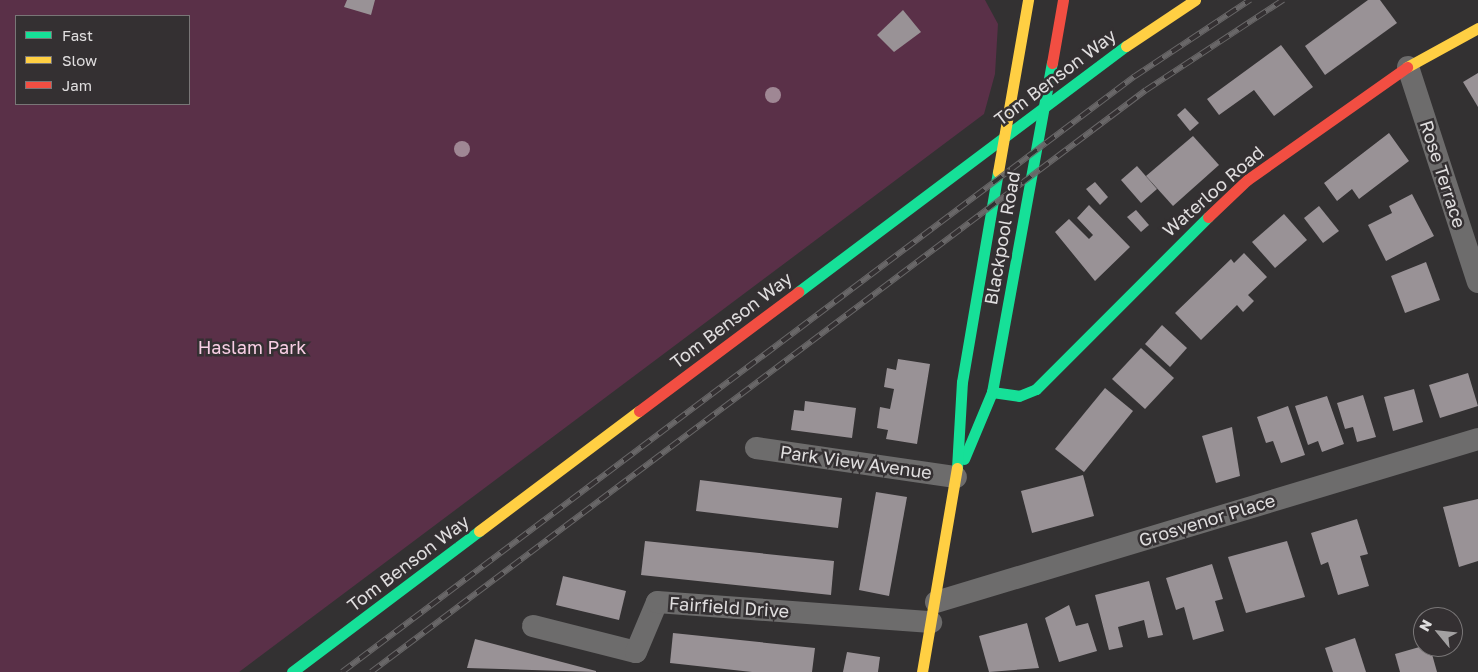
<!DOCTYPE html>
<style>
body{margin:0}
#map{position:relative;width:1478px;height:672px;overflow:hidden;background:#333132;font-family:"Golos Text",sans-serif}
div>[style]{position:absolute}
.green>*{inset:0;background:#5a3048}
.building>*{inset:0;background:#999296}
.street>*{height:22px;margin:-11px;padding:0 11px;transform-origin:11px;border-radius:11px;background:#6d6c6c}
.fast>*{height:11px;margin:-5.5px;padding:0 5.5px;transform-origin:5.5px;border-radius:5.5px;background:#16e098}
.slow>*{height:11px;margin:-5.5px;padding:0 5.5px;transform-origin:5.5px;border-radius:5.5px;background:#ffcf43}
.jam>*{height:11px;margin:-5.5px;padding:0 5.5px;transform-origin:5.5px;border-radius:5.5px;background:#f24e42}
.rail>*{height:5.5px;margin-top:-2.75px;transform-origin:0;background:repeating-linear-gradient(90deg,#343032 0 11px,#696768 0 22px);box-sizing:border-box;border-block:1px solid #696768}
.trees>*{width:16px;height:16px;margin:-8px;border-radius:50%;background:#9f8794}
span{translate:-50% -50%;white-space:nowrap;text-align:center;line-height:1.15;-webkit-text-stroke:5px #343032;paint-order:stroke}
.street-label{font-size:18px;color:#e0dedf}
.park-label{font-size:18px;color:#f8cee4}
.legend{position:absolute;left:15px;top:15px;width:175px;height:90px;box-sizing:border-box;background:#343032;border:1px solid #797677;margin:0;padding:6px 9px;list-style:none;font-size:15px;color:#e0dedf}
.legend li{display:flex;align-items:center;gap:10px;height:25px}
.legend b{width:25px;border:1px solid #797677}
.north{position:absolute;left:1413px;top:607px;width:50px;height:50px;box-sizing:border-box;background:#343032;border:1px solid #797677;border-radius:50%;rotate:298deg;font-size:14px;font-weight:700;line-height:20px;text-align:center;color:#e0dedf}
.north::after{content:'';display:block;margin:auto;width:18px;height:22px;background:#a3a1a2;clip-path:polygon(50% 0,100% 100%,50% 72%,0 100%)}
</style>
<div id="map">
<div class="green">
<div style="clip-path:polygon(evenodd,0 0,985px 0,998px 24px,995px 74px,984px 114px,239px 672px,0 672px,0 0,16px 16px,189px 16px,189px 104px,16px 104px,16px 16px)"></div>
</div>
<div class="building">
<div style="clip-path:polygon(347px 0,375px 0,371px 15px,344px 7px)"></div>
<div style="clip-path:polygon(1368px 0,1380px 0,1397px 23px,1325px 75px,1305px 46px)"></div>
<div style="clip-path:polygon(903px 10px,921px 32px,894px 52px,877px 35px)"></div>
<div style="clip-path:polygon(1281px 45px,1313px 87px,1274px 116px,1254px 90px,1219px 115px,1207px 99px)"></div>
<div style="clip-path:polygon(1478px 73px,1478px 107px,1463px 82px)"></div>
<div style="clip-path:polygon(1185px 108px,1199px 123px,1190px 131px,1177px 115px)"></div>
<div style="clip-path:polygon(1389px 133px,1409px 161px,1359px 199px,1352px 189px,1337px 201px,1324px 183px)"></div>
<div style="clip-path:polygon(1193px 136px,1219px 165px,1173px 206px,1146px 176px)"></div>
<div style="clip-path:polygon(1137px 166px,1157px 189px,1141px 203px,1121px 180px)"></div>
<div style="clip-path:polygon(1095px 182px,1108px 197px,1100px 205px,1086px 189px)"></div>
<div style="clip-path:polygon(1412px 194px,1434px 236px,1386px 261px,1368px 225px,1392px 213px,1389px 206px)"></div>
<div style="clip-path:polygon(1089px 205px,1130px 247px,1095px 281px,1055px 232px,1069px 219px,1089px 239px,1093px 235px,1077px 218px)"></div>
<div style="clip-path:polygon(1319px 206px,1339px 231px,1323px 243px,1304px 218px)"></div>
<div style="clip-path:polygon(1136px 210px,1149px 225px,1141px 232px,1127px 217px)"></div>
<div style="clip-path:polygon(1284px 214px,1307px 240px,1275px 268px,1252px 242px)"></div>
<div style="clip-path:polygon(1244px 253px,1267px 277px,1248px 295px,1254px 301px,1243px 312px,1237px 305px,1201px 340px,1175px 313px,1231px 259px,1234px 263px)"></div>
<div style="clip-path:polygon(1426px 262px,1440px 300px,1405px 313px,1391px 276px)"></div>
<div style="clip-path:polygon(1162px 325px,1187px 348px,1170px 367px,1145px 344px)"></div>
<div style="clip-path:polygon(1141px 348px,1174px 378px,1145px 409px,1112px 379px)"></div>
<div style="clip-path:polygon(898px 359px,930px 364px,917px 444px,886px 439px,888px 430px,877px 428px,880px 407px,890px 409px,894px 389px,884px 387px,887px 368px,896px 370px)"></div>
<div style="clip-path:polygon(1468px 373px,1478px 406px,1440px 418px,1429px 385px)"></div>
<div style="clip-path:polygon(1105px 388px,1133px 411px,1084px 472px,1055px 449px)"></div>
<div style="clip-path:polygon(1414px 389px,1423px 422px,1393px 431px,1384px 397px)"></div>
<div style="clip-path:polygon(1363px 395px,1376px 437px,1357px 442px,1353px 427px,1345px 429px,1337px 403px)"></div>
<div style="clip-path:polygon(1327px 396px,1344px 444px,1322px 452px,1318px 441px,1308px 445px,1295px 406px)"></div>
<div style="clip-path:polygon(805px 401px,856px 408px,852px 438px,791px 430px,794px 410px,804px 411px)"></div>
<div style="clip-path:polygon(1288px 406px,1305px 455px,1281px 463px,1273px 441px,1266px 443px,1257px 417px)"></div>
<div style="clip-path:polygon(1232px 427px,1240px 476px,1216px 483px,1202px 436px)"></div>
<div style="clip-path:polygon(1083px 475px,1094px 516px,1032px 533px,1021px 491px)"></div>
<div style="clip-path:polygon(700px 480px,842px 498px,838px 528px,696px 511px)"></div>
<div style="clip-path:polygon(876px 492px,907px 497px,889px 596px,859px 590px)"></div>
<div style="clip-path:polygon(1478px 499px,1478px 561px,1459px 567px,1443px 507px)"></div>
<div style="clip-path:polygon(1357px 519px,1368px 554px,1360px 556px,1369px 586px,1338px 595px,1328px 562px,1321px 565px,1311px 533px)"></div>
<div style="clip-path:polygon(645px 541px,834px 561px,831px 595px,641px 575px)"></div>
<div style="clip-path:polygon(1287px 541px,1305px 597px,1246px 613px,1228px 557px)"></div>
<div style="clip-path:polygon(1212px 564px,1223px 599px,1215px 601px,1224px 631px,1193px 640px,1184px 607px,1176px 610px,1166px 578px)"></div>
<div style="clip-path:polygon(563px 576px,626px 591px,619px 620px,556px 605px)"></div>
<div style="clip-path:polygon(1149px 581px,1163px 635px,1148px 638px,1144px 620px,1118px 627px,1123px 647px,1109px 650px,1095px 595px)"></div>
<div style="clip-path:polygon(1069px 605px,1076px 626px,1088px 623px,1097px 651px,1059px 662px,1045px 618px)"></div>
<div style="clip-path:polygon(1027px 623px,1039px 668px,989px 672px,979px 636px)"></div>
<div style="clip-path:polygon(673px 633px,815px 648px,812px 672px,752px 672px,670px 663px)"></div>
<div style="clip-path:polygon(1355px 638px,1366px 672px,1333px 672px,1325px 648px)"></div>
<div style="clip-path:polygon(475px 639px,596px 671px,596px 672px,467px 668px)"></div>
<div style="clip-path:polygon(1423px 646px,1430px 647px,1437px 672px,1400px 672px,1395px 654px)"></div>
<div style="clip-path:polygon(847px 652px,880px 657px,878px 672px,843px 672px)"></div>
</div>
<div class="street">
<div style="left:1408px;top:67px;width:226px;rotate:72deg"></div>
<div style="left:756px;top:448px;width:202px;rotate:8.3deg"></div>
<div style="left:936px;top:602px;width:566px;rotate:-16.74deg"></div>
<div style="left:533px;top:626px;width:106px;rotate:14.2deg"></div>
<div style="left:636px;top:652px;width:54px;rotate:-67.2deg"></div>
<div style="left:657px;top:602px;width:275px;rotate:4.2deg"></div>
</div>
<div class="fast">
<div style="left:798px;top:292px;width:410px;rotate:-36.9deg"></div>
<div style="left:992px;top:392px;width:27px;rotate:8deg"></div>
<div style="left:1019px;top:396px;width:18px;rotate:-22deg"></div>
<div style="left:1036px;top:389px;width:243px;rotate:-45deg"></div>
<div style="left:964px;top:459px;width:73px;rotate:-67.3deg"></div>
<div style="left:992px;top:392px;width:334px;rotate:-79.7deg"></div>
<div style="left:957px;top:468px;width:86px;rotate:-86.7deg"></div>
<div style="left:962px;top:382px;width:213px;rotate:-80.3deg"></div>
<div style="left:292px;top:672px;width:234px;rotate:-37deg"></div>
</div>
<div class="slow">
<div style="left:1126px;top:46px;width:83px;rotate:-33.7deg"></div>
<div style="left:1407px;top:67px;width:81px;rotate:-28.8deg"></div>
<div style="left:998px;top:172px;width:175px;rotate:-80.1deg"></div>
<div style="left:479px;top:531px;width:200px;rotate:-36.9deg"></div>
<div style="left:922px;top:672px;width:207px;rotate:-80.3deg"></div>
</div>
<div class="jam">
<div style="left:1052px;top:63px;width:64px;rotate:-80.1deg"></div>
<div style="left:1208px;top:217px;width:54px;rotate:-43.5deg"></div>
<div style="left:1247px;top:180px;width:196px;rotate:-35.2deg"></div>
<div style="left:639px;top:411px;width:199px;rotate:-36.8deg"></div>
</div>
<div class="rail">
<div style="left:342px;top:672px;width:992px;rotate:-36.93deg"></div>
<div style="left:1135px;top:76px;width:138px;rotate:-33.5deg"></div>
<div style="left:371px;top:672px;width:969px;rotate:-36.91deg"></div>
<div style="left:1146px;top:90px;width:164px;rotate:-33.3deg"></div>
</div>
<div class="trees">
<div style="left:773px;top:95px"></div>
<div style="left:462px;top:149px"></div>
</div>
<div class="street-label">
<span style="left:1055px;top:77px;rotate:-37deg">Tom Benson Way</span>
<span style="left:1443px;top:174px;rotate:72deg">Rose Terrace</span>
<span style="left:1213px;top:191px;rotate:-41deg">Waterloo Road</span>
<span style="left:1002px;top:238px;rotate:-80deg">Blackpool Road</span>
<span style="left:731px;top:320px;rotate:-37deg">Tom Benson Way</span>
<span style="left:856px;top:462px;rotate:8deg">Park View Avenue</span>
<span style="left:1207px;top:520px;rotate:-17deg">Grosvenor Place</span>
<span style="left:408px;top:563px;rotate:-37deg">Tom Benson Way</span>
<span style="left:729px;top:607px;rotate:4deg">Fairfield Drive</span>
</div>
<div class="park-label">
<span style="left:252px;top:347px">Haslam Park</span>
</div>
<ul class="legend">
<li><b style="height:6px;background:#16e098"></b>Fast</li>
<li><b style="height:6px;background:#ffcf43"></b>Slow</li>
<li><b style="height:6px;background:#f24e42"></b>Jam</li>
</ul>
<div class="north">N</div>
</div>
